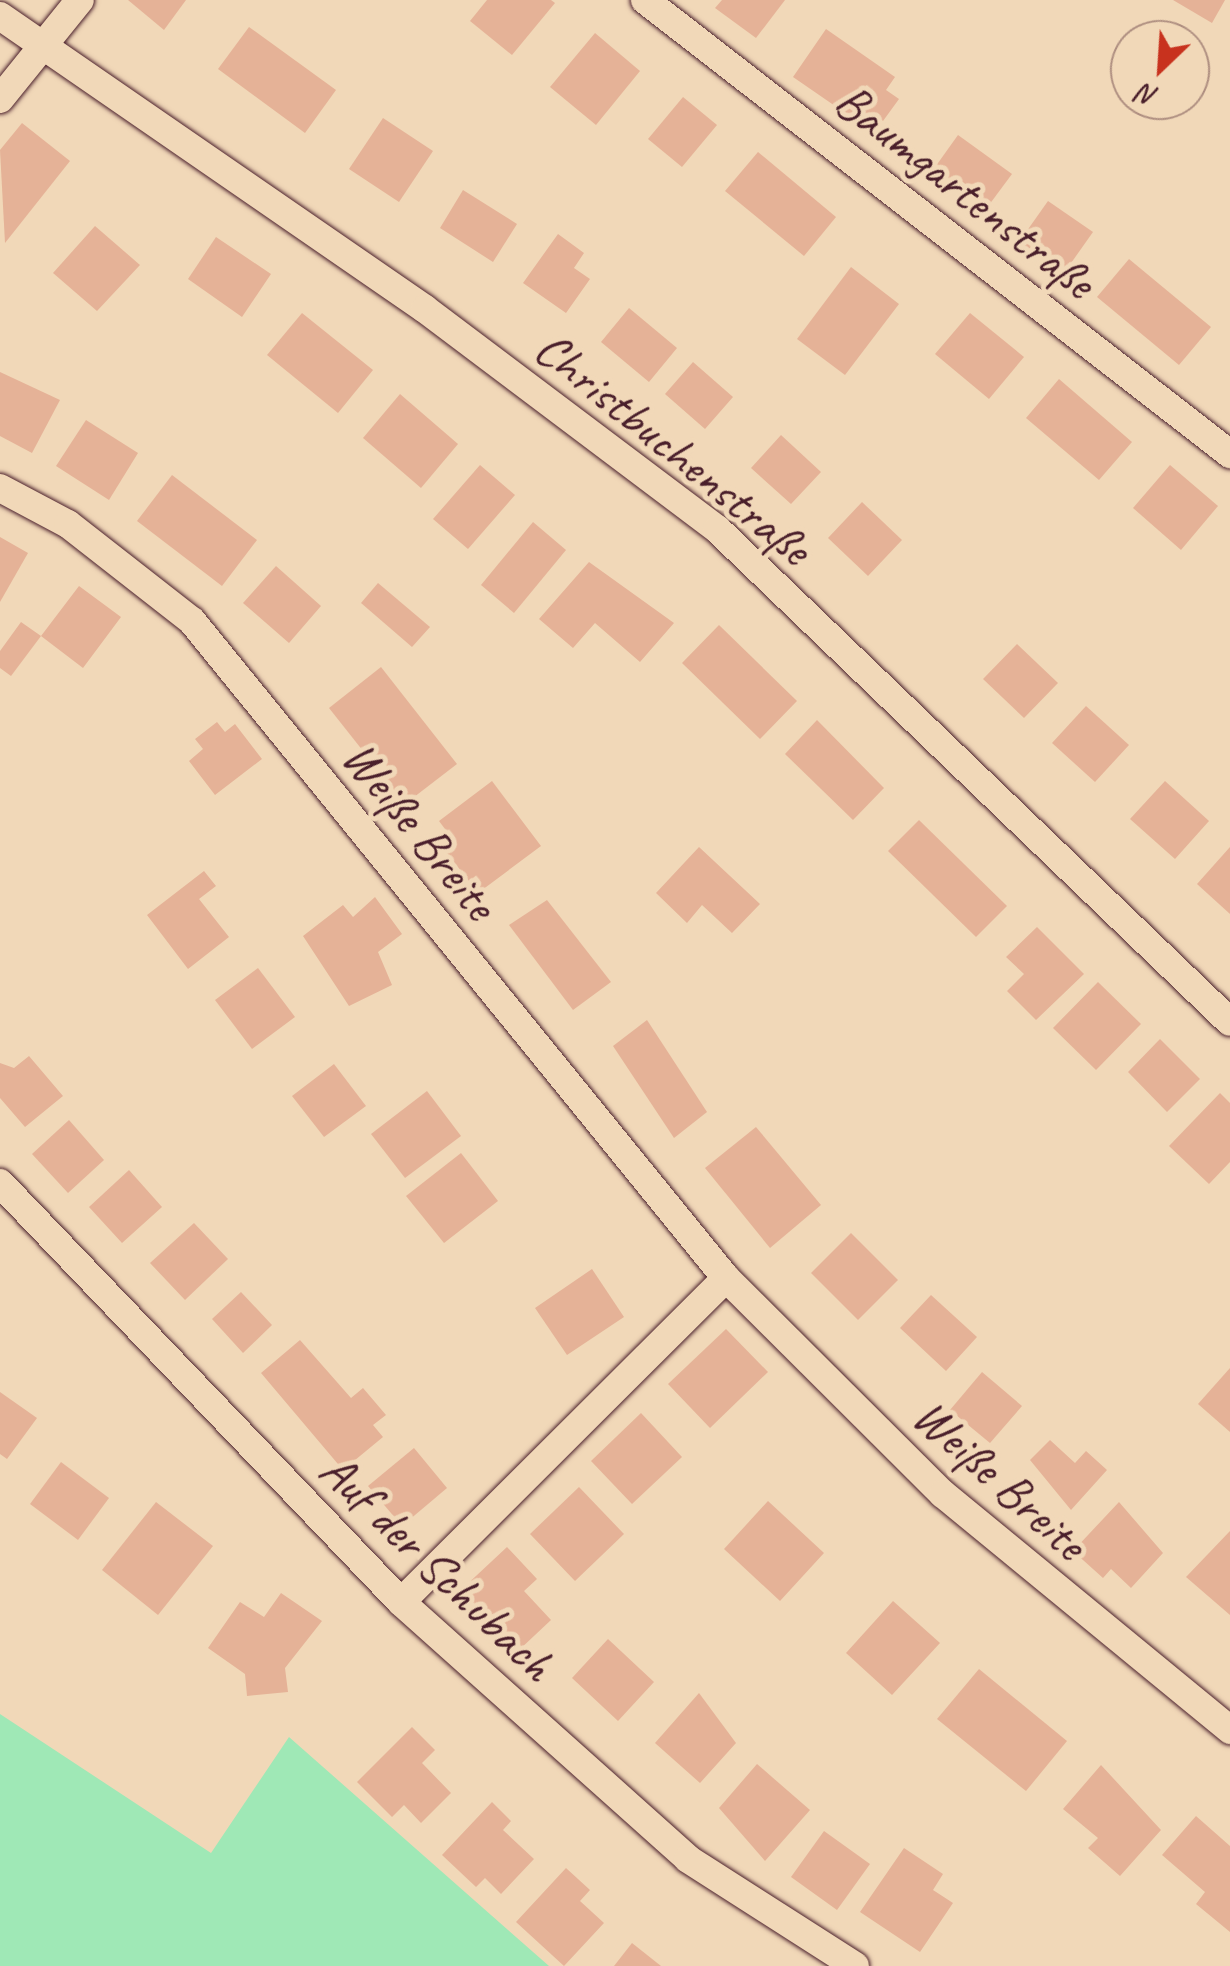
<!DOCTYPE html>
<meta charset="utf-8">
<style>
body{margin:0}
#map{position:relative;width:1230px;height:1966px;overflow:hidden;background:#f1d8b8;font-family:Caveat,sans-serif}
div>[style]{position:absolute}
.green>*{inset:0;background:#9fe8b6}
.building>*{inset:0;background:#e5b297}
.roads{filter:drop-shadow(0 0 2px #4a1f2b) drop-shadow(0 0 2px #4a1f2b)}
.minor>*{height:28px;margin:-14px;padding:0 14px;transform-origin:14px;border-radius:14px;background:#f1d8b8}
span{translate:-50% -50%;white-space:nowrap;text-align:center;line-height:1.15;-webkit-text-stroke:10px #f1d8b8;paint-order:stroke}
.street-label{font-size:50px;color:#4a1f2b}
.north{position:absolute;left:1110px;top:20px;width:100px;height:100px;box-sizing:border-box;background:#f1d8b8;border:2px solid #ae8e80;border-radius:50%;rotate:205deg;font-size:28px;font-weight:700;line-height:40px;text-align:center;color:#4a1f2b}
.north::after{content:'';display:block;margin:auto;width:35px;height:45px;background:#c8321e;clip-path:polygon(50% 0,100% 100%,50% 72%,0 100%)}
</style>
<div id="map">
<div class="green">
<div style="clip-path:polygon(0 1714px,211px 1853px,289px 1737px,549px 1966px,0 1966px)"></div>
</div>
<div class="building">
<div style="clip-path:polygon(128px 0,186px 0,164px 30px)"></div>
<div style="clip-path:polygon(487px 0,551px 0,555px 3px,512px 55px,470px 21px)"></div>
<div style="clip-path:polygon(722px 0,785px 0,756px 38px,715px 8px)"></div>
<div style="clip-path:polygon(1173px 0,1225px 0,1212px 23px)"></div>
<div style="clip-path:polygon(249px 27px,336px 90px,305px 133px,218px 69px)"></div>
<div style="clip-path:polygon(826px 29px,895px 77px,886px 90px,899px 99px,883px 121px,876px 116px,867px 128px,793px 77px)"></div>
<div style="clip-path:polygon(595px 33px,640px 71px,596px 125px,550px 87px)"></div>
<div style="clip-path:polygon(683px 97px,717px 125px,682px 167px,648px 139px)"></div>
<div style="clip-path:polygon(383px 118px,433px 151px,399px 202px,349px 169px)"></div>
<div style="clip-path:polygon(22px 123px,70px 161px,5px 243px,0 150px)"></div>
<div style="clip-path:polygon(958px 135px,1012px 174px,986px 209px,933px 170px)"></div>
<div style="clip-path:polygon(758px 152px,836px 217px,804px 256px,725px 191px)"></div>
<div style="clip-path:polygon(463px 190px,517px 224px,493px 262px,440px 228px)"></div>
<div style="clip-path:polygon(1048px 201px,1093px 232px,1064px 273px,1019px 242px)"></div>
<div style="clip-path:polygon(95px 226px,140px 265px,97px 311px,53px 273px)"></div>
<div style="clip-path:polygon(558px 234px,584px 253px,574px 268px,590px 279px,566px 313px,523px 283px)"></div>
<div style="clip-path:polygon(216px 237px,271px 274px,242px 317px,188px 279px)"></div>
<div style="clip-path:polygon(1129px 259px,1211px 327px,1179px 365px,1097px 297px)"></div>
<div style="clip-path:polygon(851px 267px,899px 304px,845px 375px,797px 339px)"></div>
<div style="clip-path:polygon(629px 308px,677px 348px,649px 382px,601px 342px)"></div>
<div style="clip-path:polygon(302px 313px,373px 370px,338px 413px,267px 355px)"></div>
<div style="clip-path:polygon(970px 313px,1024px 357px,989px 399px,935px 354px)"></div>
<div style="clip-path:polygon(693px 362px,733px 397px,705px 429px,665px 394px)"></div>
<div style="clip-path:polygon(0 372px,60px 400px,32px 453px,0 436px)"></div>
<div style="clip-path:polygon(1059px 379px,1132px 442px,1099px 480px,1026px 418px)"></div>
<div style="clip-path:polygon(400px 394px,458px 444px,421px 488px,363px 438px)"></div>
<div style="clip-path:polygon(86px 420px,138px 453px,109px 500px,56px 466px)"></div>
<div style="clip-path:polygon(781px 435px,821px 472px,791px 504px,751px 468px)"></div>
<div style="clip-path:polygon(480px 465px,515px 495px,468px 549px,433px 519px)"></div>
<div style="clip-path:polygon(1170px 465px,1218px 506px,1181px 550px,1133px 508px)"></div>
<div style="clip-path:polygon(172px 475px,257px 540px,222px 586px,137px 521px)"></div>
<div style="clip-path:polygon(862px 502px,902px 540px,868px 576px,828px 538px)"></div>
<div style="clip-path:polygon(533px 522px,566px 550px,514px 613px,481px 585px)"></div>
<div style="clip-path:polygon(0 537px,28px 553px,0 602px)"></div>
<div style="clip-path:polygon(589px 562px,674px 623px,640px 662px,595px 623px,573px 648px,539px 619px)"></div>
<div style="clip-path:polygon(276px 566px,321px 606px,289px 643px,243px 603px)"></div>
<div style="clip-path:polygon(378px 583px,430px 627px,412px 647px,361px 603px)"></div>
<div style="clip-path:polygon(79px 586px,121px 617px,83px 668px,41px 636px,11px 676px,0 668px,0 651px,21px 622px,41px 636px)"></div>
<div style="clip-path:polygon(719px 625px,797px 701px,760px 739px,682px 663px)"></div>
<div style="clip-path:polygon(1017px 644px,1058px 683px,1024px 718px,983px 679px)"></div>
<div style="clip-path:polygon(381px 667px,457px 764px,405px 804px,329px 708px)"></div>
<div style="clip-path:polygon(1086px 706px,1129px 745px,1095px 782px,1052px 743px)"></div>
<div style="clip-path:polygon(817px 720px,884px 788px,853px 820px,785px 754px)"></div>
<div style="clip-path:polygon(217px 722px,225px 732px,235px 724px,262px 759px,215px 795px,189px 761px,203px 749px,195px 739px)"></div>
<div style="clip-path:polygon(492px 781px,541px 846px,478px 893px,441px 845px,451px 837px,439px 821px)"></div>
<div style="clip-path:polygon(1165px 781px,1209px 821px,1175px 859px,1130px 819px)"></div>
<div style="clip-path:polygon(919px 820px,1007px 906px,976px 937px,888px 851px)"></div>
<div style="clip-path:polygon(699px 847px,760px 904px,732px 933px,702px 905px,687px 923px,656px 893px)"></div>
<div style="clip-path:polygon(1230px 847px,1230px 914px,1197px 884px)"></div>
<div style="clip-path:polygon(204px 871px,216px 886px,199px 899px,229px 937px,188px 969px,147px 915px)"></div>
<div style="clip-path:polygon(375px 897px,402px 934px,378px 952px,392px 985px,349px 1006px,303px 936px,343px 905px,353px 917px)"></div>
<div style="clip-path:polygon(547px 900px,611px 982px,573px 1010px,509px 925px)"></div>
<div style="clip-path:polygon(1037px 927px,1084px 974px,1036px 1020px,1007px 991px,1024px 974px,1006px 957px)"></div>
<div style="clip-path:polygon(258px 968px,295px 1017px,252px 1049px,215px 1000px)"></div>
<div style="clip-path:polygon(1098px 982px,1141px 1024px,1096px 1070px,1053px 1028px)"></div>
<div style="clip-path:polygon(647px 1020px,707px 1112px,674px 1138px,613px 1046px)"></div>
<div style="clip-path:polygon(1160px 1039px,1200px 1079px,1167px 1112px,1128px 1072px)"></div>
<div style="clip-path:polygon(29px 1056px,63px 1096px,25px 1127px,0 1098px,0 1063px,14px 1068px)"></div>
<div style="clip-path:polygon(334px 1064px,366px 1106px,324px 1137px,292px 1096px)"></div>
<div style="clip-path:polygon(427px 1091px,461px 1136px,405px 1178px,371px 1134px)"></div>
<div style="clip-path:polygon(1220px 1093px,1230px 1103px,1230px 1162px,1209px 1184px,1169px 1146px)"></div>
<div style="clip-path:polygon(69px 1120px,104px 1160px,68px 1193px,32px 1154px)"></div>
<div style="clip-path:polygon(756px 1127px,821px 1205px,770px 1248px,705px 1168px)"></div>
<div style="clip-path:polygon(461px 1153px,498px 1201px,444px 1243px,406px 1196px)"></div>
<div style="clip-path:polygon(129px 1170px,162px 1207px,122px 1243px,89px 1207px)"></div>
<div style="clip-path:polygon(194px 1223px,228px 1259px,185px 1300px,150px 1263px)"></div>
<div style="clip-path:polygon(851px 1233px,898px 1280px,858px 1320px,811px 1273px)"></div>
<div style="clip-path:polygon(592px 1269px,624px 1317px,567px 1355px,535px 1308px)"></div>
<div style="clip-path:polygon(241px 1292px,272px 1325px,243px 1353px,212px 1319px)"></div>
<div style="clip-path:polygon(931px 1295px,977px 1337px,946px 1371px,900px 1328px)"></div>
<div style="clip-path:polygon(726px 1329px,768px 1372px,710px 1428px,668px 1384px)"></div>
<div style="clip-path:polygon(300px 1340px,351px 1398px,363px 1388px,386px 1415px,373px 1425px,383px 1437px,343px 1470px,261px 1373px)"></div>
<div style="clip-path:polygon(1230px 1368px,1230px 1432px,1198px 1404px)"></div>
<div style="clip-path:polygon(982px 1372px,1022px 1406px,990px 1443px,950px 1410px)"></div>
<div style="clip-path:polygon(0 1392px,37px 1418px,7px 1459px,0 1454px)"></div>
<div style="clip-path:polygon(641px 1413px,682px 1457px,632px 1504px,591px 1461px)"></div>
<div style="clip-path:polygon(1050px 1440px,1075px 1463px,1086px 1451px,1107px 1470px,1071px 1510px,1030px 1460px)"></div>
<div style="clip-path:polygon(414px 1448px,447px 1488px,402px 1526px,368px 1486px)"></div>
<div style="clip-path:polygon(61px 1462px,109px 1498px,78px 1540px,30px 1504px)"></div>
<div style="clip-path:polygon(579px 1487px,624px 1534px,575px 1581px,530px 1534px)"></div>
<div style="clip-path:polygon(768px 1501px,824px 1553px,780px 1601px,724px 1549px)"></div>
<div style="clip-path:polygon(156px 1502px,213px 1546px,158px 1615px,102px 1570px)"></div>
<div style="clip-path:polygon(1119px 1502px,1163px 1553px,1131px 1588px,1111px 1569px,1103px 1578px,1073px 1551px)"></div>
<div style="clip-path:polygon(1230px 1531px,1230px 1615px,1186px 1577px)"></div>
<div style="clip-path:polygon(507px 1547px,537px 1579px,524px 1591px,551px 1620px,518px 1651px,461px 1590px)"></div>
<div style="clip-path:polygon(281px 1593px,322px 1621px,285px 1668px,288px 1692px,247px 1696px,245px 1674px,208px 1648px,240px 1602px,264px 1617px)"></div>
<div style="clip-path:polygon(893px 1601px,940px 1643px,892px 1695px,846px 1653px)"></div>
<div style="clip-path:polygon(608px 1639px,654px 1682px,618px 1721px,572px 1678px)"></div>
<div style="clip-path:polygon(979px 1669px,1067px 1741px,1026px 1791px,937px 1719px)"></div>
<div style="clip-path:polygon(699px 1693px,736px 1743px,700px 1783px,655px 1743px)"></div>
<div style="clip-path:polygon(412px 1727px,435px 1750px,422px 1763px,451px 1793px,421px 1823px,404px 1805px,392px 1817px,357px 1782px)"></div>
<div style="clip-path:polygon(757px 1764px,810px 1810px,765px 1861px,719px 1808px)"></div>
<div style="clip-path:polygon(1101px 1765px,1161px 1830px,1120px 1876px,1088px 1848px,1098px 1838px,1063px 1809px)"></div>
<div style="clip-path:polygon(492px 1802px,511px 1821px,503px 1830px,534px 1859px,501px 1894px,485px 1878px,476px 1887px,442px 1855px)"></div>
<div style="clip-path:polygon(1196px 1816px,1230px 1846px,1230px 1932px,1196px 1904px,1205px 1892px,1162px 1855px)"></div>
<div style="clip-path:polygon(824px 1831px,870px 1864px,837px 1910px,791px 1877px)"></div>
<div style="clip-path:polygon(904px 1848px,943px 1874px,933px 1890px,953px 1903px,920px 1952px,860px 1912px)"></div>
<div style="clip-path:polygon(566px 1868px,590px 1890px,580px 1901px,604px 1923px,564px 1966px,516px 1922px)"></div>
<div style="clip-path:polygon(632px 1943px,661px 1966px,614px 1966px)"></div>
</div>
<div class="roads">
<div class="minor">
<div style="left:645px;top:0;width:741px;rotate:37.81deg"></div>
<div style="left:0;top:16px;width:516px;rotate:34.58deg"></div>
<div style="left:425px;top:309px;width:366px;rotate:37deg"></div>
<div style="left:717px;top:529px;width:711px;rotate:43.86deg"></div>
<div style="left:0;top:99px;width:127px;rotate:-51.1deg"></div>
<div style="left:0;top:488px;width:77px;rotate:27.9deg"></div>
<div style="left:68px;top:524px;width:157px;rotate:38deg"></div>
<div style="left:192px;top:621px;width:847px;rotate:50.9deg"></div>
<div style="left:726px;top:1278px;width:306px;rotate:44.9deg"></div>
<div style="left:943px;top:1494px;width:372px;rotate:39.4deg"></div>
<div style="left:0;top:1183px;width:580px;rotate:46.26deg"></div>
<div style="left:401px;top:1602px;width:385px;rotate:41.8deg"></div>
<div style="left:688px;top:1859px;width:198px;rotate:32.6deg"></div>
<div style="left:401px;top:1602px;width:459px;rotate:-44.9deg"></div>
</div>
</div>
<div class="street-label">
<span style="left:965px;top:191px;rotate:38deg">Baumgartenstraße</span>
<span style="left:673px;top:448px;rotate:39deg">Christbuchenstraße</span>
<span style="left:420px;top:830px;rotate:51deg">Weiße Breite</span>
<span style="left:1000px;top:1479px;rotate:42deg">Weiße Breite</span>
<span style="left:437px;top:1567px;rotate:44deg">Auf der Schubach</span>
</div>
<div class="north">N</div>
</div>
